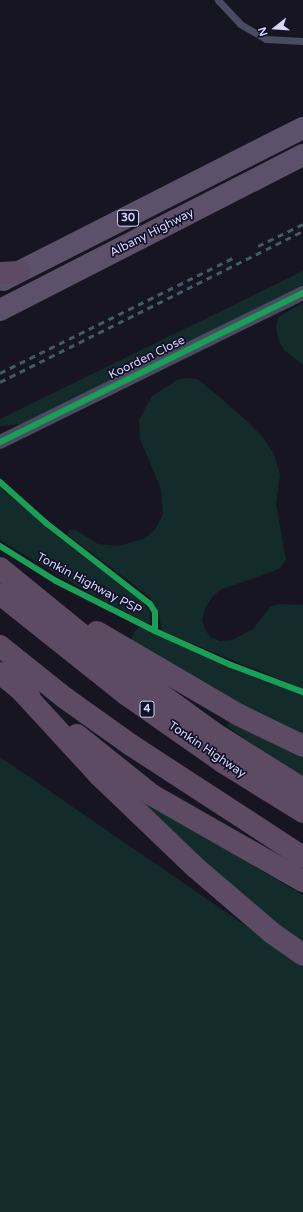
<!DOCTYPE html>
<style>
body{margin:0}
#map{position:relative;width:303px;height:1212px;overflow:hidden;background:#161521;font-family:"Varela Round",sans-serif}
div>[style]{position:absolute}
.green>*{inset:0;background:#132c2b}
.service>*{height:7px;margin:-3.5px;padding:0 3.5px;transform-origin:3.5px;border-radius:3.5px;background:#4a4b61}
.minor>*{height:14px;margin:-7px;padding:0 7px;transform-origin:7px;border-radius:7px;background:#4a4b61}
.trunk>*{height:22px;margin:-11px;padding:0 11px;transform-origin:11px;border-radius:11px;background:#5c506a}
.motorway>*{height:22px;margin:-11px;padding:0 11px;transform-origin:11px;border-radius:11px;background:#5c4b62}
.rail>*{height:3px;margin-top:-1.5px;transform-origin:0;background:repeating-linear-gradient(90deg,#435b69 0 6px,transparent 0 11px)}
.cycleway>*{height:6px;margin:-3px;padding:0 3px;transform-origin:3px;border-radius:3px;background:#1a9f57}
span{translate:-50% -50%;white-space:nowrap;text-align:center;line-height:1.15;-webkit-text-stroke:3.5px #121026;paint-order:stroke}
.shield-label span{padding:1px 3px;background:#121026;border:1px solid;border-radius:3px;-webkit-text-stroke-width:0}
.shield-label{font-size:11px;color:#d7d6fe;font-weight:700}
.street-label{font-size:12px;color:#d7d6fe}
.north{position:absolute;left:255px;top:8px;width:40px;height:40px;-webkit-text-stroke:3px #121026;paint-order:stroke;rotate:253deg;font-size:11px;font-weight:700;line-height:16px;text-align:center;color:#d7d6fe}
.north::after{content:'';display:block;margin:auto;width:14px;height:18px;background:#d7d6fe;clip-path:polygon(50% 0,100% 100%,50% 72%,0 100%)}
</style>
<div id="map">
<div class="green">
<div style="clip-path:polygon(303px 271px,303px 285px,22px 424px,0 426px,0 419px)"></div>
<div style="clip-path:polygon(303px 303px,303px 365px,284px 350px,278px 339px,276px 327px,278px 317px)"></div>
<div style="clip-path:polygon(187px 378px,198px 379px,246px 420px,263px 437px,274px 454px,280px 475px,276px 504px,286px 560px,280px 568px,269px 573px,222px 589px,213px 596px,205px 608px,202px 621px,205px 629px,210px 637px,219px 641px,232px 640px,253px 629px,270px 607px,280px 604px,303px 605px,303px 689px,162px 631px,158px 610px,150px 597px,68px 535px,69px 529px,76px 530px,98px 544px,118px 546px,144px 539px,155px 530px,163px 514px,161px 489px,140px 439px,139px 420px,152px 396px,177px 380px)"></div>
<div style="clip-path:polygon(0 487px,61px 539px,142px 602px,150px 613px,150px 624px,91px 594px,0 540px)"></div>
<div style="clip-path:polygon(140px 627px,217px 662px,303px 695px,303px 740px,130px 641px,134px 632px)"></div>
<div style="clip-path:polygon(230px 721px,303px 755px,303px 779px,227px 726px)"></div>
<div style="clip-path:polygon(94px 756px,201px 835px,303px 895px,303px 948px,259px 913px)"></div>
<div style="clip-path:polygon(0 757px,303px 965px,303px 1212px,0 1212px)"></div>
</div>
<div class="service">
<div style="left:218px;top:0;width:33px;rotate:47deg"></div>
<div style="left:240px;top:24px;width:30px;rotate:30deg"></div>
<div style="left:266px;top:39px;width:37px;rotate:3deg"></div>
</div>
<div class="minor">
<div style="left:0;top:442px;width:338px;rotate:-26.2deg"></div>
</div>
<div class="trunk">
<div style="left:3px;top:280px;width:336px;rotate:-26.9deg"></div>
<div style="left:0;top:310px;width:340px;rotate:-27.1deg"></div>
</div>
<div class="motorway">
<div style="left:0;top:273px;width:19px;rotate:-3deg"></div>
<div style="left:0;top:568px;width:141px;rotate:39.2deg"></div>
<div style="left:109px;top:657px;width:130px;rotate:35.9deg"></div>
<div style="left:214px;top:733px;width:105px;rotate:32.2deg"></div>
<div style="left:0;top:594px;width:162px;rotate:38.5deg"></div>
<div style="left:127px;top:695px;width:118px;rotate:35deg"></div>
<div style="left:224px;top:763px;width:93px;rotate:31.8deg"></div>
<div style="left:97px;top:632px;width:164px;rotate:30.3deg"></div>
<div style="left:239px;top:715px;width:71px;rotate:25.8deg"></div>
<div style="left:0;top:646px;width:83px;rotate:38.7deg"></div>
<div style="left:65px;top:698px;width:81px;rotate:35.5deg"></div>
<div style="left:131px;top:745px;width:205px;rotate:33.1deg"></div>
<div style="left:0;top:673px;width:38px;rotate:39deg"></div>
<div style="left:19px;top:688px;width:118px;rotate:47.4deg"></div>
<div style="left:99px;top:775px;width:134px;rotate:43.8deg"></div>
<div style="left:196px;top:868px;width:100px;rotate:40.5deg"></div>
<div style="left:272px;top:933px;width:38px;rotate:35deg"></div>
<div style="left:77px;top:735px;width:96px;rotate:38.7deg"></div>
<div style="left:152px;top:795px;width:174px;rotate:29.7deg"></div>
</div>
<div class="rail">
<div style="left:258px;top:246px;width:50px;rotate:-26.1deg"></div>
<div style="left:0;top:373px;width:260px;rotate:-26.3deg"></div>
<div style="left:0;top:382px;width:339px;rotate:-26.5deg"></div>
</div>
<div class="cycleway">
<div style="left:0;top:442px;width:338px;rotate:-26.2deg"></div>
<div style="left:0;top:482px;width:62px;rotate:41.7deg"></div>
<div style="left:46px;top:523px;width:132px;rotate:37.9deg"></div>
<div style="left:150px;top:604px;width:9px;rotate:58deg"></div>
<div style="left:155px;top:612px;width:19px;rotate:90deg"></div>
<div style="left:0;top:546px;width:66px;rotate:32deg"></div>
<div style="left:56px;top:581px;width:111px;rotate:26.8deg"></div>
<div style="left:155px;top:631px;width:83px;rotate:24.1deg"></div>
<div style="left:231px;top:665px;width:77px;rotate:20.6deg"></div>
</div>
<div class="shield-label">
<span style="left:128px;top:218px">30</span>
<span style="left:147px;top:709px">4</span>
</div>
<div class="street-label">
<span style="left:152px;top:233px;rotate:-27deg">Albany Highway</span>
<span style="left:147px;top:358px;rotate:-26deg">Koorden Close</span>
<span style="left:89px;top:584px;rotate:28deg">Tonkin Highway PSP</span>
<span style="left:207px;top:750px;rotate:34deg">Tonkin Highway</span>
</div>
<div class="north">N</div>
</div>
